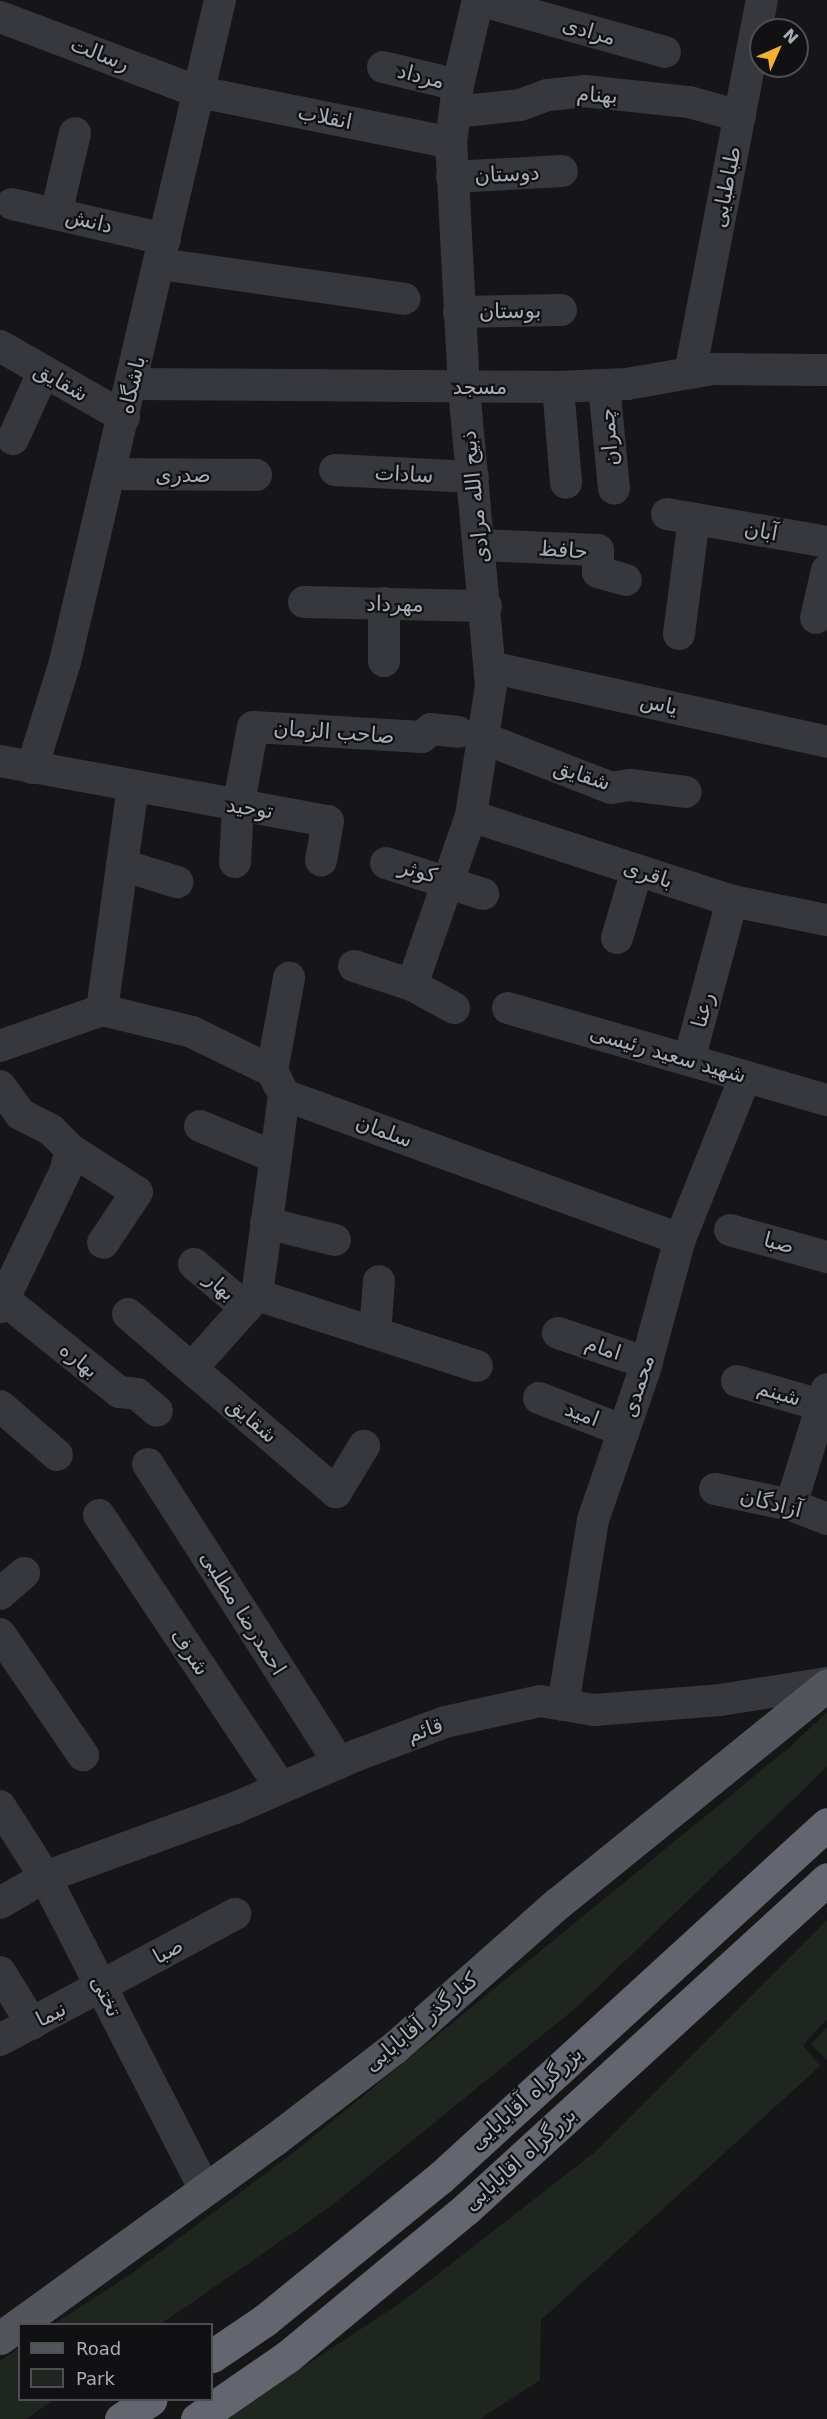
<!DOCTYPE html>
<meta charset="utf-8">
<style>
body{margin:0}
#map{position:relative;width:827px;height:2419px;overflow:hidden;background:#161618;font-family:"DejaVu Sans","Noto Naskh Arabic",sans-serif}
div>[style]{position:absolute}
.green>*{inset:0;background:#1e261f}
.minor>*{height:32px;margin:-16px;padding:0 16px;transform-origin:16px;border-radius:16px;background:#37383d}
.major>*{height:33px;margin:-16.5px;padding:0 16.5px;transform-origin:16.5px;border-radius:16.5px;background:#53555c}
.highway>*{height:33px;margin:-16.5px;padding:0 16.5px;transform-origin:16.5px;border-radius:16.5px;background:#63666e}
span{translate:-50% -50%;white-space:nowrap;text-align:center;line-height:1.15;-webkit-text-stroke:4.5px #111113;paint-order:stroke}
.street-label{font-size:21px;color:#a8adb8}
.legend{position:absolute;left:18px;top:2323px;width:195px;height:78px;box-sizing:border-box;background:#111113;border:2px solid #4d4f55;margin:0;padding:8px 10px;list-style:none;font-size:18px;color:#a8adb8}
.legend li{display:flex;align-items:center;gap:12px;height:30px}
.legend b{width:30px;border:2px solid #4d4f55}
.north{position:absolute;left:749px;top:18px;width:60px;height:60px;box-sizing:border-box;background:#111113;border:2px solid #4d4f55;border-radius:50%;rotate:45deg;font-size:16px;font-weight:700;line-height:24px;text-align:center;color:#a8adb8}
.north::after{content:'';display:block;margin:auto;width:21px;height:27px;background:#f2b134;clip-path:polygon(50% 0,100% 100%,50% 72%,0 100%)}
</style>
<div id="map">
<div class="green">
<div style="clip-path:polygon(827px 1712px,827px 1767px,577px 2007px,330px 2207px,161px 2324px,54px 2324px,131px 2274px,298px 2149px,790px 1747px)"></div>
<div style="clip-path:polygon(827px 1920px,827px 2019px,803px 2045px,820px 2066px,541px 2320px,540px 2380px,480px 2419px,224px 2419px,402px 2302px,595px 2152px)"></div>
<div style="clip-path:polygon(827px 2027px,827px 2060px,811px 2044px)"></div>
<div style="clip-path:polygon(19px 2348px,20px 2400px,54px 2400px,26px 2419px,0 2419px,0 2361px)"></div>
</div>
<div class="minor">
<div style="left:479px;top:0;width:193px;rotate:15.6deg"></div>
<div style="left:0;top:17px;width:213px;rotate:20.7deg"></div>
<div style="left:199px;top:92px;width:257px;rotate:11.4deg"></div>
<div style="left:383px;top:67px;width:77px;rotate:13.5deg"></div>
<div style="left:455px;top:112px;width:65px;rotate:-6.1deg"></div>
<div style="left:520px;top:105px;width:30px;rotate:-20deg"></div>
<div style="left:548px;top:95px;width:36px;rotate:-6deg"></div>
<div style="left:584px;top:91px;width:106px;rotate:6deg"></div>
<div style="left:689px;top:102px;width:53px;rotate:15.4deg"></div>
<div style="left:452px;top:177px;width:110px;rotate:-3.1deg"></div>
<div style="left:12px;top:204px;width:157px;rotate:12.9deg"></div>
<div style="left:56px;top:214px;width:83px;rotate:-76.8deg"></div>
<div style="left:160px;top:264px;width:247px;rotate:8.1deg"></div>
<div style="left:459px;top:312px;width:102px;rotate:-1.1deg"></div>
<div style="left:0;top:346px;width:143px;rotate:29.8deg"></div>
<div style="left:690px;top:373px;width:380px;rotate:-79.1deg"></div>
<div style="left:132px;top:384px;width:426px;rotate:0.4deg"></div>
<div style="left:558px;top:387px;width:69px;rotate:-2.5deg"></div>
<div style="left:627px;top:384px;width:87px;rotate:-9.9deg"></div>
<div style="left:713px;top:369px;width:114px;rotate:0.5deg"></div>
<div style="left:604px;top:385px;width:104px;rotate:84.5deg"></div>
<div style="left:558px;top:387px;width:96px;rotate:85.2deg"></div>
<div style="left:13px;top:439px;width:72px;rotate:-65.6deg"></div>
<div style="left:335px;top:470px;width:138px;rotate:2.9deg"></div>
<div style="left:110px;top:474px;width:146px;rotate:0.4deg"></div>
<div style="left:667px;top:514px;width:162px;rotate:9.9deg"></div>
<div style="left:480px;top:545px;width:118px;rotate:2.4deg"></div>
<div style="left:598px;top:550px;width:22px;rotate:90deg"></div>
<div style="left:598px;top:572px;width:29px;rotate:16deg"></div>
<div style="left:304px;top:602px;width:182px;rotate:1.3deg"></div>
<div style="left:816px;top:618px;width:49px;rotate:-77.1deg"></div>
<div style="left:679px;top:634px;width:116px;rotate:-82.6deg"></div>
<div style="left:384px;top:661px;width:58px;rotate:-90deg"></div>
<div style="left:490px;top:667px;width:345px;rotate:12.5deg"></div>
<div style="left:483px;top:738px;width:137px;rotate:21.3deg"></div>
<div style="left:611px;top:788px;width:19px;rotate:-9deg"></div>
<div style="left:630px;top:785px;width:56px;rotate:7.1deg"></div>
<div style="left:0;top:761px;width:333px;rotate:10.4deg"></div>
<div style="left:328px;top:821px;width:40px;rotate:100deg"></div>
<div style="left:32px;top:768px;width:111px;rotate:-72.7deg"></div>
<div style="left:65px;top:662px;width:680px;rotate:-76.82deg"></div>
<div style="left:471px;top:816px;width:274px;rotate:18deg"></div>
<div style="left:732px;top:901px;width:97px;rotate:11.3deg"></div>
<div style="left:235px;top:862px;width:55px;rotate:-86.9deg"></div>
<div style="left:238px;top:807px;width:81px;rotate:-79.4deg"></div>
<div style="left:253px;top:727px;width:169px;rotate:3.4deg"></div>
<div style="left:422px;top:737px;width:12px;rotate:-42deg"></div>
<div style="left:431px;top:729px;width:27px;rotate:6deg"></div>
<div style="left:386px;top:863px;width:102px;rotate:17.7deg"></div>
<div style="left:122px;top:865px;width:58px;rotate:17.2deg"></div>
<div style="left:617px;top:938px;width:71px;rotate:-73.6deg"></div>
<div style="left:354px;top:966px;width:61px;rotate:18.1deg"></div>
<div style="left:412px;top:985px;width:48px;rotate:28.7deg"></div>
<div style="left:412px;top:985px;width:179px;rotate:-70.8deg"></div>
<div style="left:471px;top:816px;width:133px;rotate:-81.3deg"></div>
<div style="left:491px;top:685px;width:298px;rotate:-95.2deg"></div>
<div style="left:464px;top:388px;width:245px;rotate:-93deg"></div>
<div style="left:451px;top:143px;width:58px;rotate:-83.1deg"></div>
<div style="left:458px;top:85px;width:87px;rotate:-76.8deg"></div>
<div style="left:508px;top:1008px;width:332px;rotate:16.1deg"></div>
<div style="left:102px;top:1010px;width:93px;rotate:13.7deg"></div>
<div style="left:192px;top:1032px;width:89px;rotate:26deg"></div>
<div style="left:272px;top:1071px;width:27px;rotate:63deg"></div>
<div style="left:284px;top:1095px;width:421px;rotate:20deg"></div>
<div style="left:102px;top:1010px;width:225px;rotate:-82.1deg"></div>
<div style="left:0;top:1046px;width:108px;rotate:-19.4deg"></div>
<div style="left:689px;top:1060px;width:165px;rotate:-74.9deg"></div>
<div style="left:272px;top:1071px;width:95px;rotate:-79.6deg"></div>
<div style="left:0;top:1086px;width:34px;rotate:54deg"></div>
<div style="left:20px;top:1114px;width:35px;rotate:27deg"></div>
<div style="left:51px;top:1130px;width:28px;rotate:45deg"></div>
<div style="left:71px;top:1150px;width:23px;rotate:105deg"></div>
<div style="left:65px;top:1172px;width:150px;rotate:115.7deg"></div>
<div style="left:200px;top:1126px;width:81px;rotate:22.5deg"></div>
<div style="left:71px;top:1150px;width:78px;rotate:32.5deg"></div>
<div style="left:137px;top:1192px;width:61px;rotate:123.7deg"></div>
<div style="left:266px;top:1223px;width:71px;rotate:13.8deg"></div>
<div style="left:730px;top:1230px;width:101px;rotate:15.6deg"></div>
<div style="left:194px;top:1264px;width:68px;rotate:40.2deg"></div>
<div style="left:257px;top:1295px;width:231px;rotate:17.9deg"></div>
<div style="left:6px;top:1301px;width:145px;rotate:38.8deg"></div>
<div style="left:119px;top:1392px;width:18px;rotate:6deg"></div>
<div style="left:137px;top:1394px;width:26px;rotate:40deg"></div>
<div style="left:128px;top:1314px;width:274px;rotate:40.6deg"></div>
<div style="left:336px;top:1492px;width:54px;rotate:-58.7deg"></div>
<div style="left:375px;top:1333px;width:52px;rotate:-85.6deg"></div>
<div style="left:558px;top:1333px;width:94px;rotate:18.6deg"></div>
<div style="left:192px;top:1368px;width:98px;rotate:-48.3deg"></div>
<div style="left:257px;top:1295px;width:202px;rotate:-82.3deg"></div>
<div style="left:737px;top:1381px;width:94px;rotate:16.1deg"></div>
<div style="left:539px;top:1398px;width:91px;rotate:21.2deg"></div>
<div style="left:0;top:1406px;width:75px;rotate:40.7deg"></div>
<div style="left:148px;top:1464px;width:355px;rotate:57.4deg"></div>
<div style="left:715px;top:1489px;width:78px;rotate:11.9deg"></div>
<div style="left:791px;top:1505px;width:39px;rotate:21deg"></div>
<div style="left:791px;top:1505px;width:121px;rotate:-72.8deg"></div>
<div style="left:99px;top:1515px;width:328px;rotate:56.3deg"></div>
<div style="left:0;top:1594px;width:32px;rotate:-41deg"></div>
<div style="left:0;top:1634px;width:147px;rotate:55.6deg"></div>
<div style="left:563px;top:1705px;width:187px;rotate:-80.8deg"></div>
<div style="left:593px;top:1520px;width:157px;rotate:-71deg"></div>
<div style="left:644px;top:1372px;width:138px;rotate:-74.9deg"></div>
<div style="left:680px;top:1239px;width:175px;rotate:-68.1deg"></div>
<div style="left:0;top:1806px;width:84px;rotate:57.6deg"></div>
<div style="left:45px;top:1877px;width:352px;rotate:62.9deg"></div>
<div style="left:0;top:1903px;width:52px;rotate:-30deg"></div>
<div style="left:45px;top:1877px;width:202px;rotate:-20deg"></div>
<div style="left:235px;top:1808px;width:133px;rotate:-23.5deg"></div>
<div style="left:357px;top:1755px;width:94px;rotate:-20.6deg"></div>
<div style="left:445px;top:1722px;width:97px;rotate:-12.5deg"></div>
<div style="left:540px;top:1701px;width:55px;rotate:9.5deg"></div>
<div style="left:594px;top:1710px;width:126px;rotate:-4.5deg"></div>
<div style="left:720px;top:1700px;width:108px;rotate:-9deg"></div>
<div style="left:0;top:1972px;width:61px;rotate:58.4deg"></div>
<div style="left:0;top:2040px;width:267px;rotate:-28.2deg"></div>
</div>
<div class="major">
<div style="left:0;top:2338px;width:339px;rotate:-35.9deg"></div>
<div style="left:275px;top:2139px;width:151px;rotate:-37.5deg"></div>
<div style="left:395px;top:2047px;width:217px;rotate:-41.5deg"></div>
<div style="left:558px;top:1903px;width:346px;rotate:-39deg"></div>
</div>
<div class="highway">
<div style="left:212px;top:2356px;width:64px;rotate:-34.2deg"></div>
<div style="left:265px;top:2320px;width:225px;rotate:-39.1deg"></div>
<div style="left:440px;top:2178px;width:524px;rotate:-42.45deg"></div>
<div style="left:121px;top:2419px;width:35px;rotate:-33deg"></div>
<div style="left:197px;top:2419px;width:109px;rotate:-34.6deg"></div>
<div style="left:287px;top:2357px;width:232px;rotate:-39.6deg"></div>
<div style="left:466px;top:2209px;width:489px;rotate:-42.4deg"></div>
</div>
<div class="street-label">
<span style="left:589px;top:31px;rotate:16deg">مرادی</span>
<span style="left:100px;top:54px;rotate:21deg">رسالت</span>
<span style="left:421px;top:76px;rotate:14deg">مرداد</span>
<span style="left:597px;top:95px;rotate:3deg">بهنام</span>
<span style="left:325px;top:117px;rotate:11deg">انقلاب</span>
<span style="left:507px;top:174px;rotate:-3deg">دوستان</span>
<span style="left:726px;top:187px;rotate:-79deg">طباطبایی</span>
<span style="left:89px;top:221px;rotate:13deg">دانش</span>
<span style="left:510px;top:311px;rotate:-1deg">بوستان</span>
<span style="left:61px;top:382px;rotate:29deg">شقایق</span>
<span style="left:132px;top:385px;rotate:-77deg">باشگاه</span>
<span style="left:480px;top:387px">مسجد</span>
<span style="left:609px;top:437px;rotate:-95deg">چمران</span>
<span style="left:404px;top:474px;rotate:3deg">سادات</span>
<span style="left:183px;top:475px">صدری</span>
<span style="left:475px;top:497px;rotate:-96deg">ذبیح الله مرادی</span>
<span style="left:761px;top:531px;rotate:10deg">آبان</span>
<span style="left:563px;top:550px;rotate:4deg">حافظ</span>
<span style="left:395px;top:604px;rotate:1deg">مهرداد</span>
<span style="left:659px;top:704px;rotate:12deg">یاس</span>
<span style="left:334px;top:732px;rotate:4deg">صاحب الزمان</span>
<span style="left:582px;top:775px;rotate:18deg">شقایق</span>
<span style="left:250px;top:808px;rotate:9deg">توحید</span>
<span style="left:418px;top:871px;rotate:16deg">کوثر</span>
<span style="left:648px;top:874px;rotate:18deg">باقری</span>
<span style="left:703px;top:1010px;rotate:-75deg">رعنا</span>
<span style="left:668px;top:1054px;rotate:16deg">شهید سعید رئیسی</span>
<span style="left:384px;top:1131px;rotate:20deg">سلمان</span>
<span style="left:779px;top:1243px;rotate:15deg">صبا</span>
<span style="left:220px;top:1286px;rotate:41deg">بهار</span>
<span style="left:603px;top:1348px;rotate:18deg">امام</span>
<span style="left:79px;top:1360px;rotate:39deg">بهاره</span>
<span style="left:638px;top:1386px;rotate:-72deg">محمدی</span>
<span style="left:779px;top:1393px;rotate:16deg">شبنم</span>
<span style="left:582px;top:1414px;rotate:21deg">امید</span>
<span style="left:252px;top:1420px;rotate:40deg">شقایق</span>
<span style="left:771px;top:1503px;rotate:14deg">آزادگان</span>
<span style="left:243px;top:1613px;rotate:58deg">احمدرضا مطلبی</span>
<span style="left:190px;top:1652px;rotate:56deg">شرف</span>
<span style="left:425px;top:1730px;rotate:-19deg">قائم</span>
<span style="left:168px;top:1951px;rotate:-29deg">صبا</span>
<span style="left:106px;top:1996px;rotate:63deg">تختی</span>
<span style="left:51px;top:2014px;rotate:-27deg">نیما</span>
<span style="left:421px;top:2022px;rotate:-40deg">کنارگذر آقابابایی</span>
<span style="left:526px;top:2098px;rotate:-42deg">بزرگراه آقابابایی</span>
<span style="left:520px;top:2159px;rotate:-42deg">بزرگراه اقابابایی</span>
</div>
<ul class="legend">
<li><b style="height:8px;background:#53555c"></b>Road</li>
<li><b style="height:16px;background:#1e261f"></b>Park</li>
</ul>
<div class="north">N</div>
</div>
